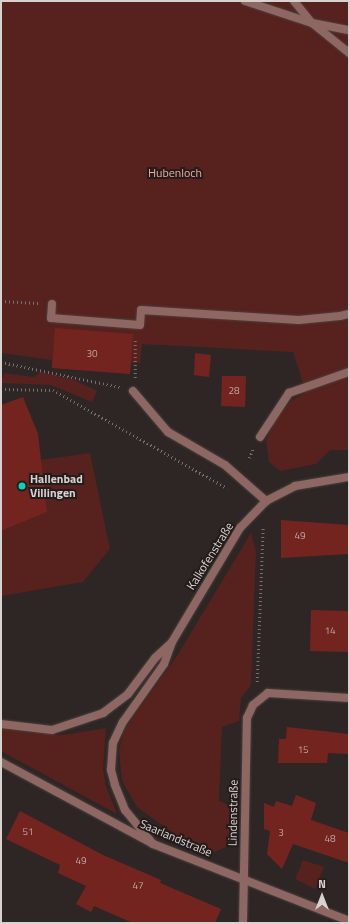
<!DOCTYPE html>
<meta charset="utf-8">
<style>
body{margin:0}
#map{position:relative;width:350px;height:924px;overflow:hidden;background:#2e2624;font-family:"Titillium Web",sans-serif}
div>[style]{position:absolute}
.green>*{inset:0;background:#57211d}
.building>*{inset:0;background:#74241f}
.path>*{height:2.5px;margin-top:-1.25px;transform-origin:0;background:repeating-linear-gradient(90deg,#78706f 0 1px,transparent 0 4px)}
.roads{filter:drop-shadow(0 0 1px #494140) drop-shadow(0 0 1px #494140)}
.service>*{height:8px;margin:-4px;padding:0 4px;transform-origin:4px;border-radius:4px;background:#8e6762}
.pedestrian>*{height:8px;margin:-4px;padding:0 4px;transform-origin:4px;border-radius:4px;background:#8e6762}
.minor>*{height:8px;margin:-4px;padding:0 4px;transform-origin:4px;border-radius:4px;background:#8e6762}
.tertiary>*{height:8px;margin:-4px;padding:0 4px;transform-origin:4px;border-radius:4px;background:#8e6762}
.dots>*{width:11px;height:11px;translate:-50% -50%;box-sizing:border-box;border:2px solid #241c1b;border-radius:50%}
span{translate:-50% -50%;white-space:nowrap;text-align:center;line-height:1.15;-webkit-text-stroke:4px #241c1b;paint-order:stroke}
.number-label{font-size:10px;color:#bea6a4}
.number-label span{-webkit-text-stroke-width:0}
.park-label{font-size:12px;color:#f1a9a0}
.poi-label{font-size:12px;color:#d7d1d0;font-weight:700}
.left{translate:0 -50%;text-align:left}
.street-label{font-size:12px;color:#d7d1d0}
.frame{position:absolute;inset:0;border:2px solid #d7d1d0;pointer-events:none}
.north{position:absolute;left:302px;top:876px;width:40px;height:40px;-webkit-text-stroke:3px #241c1b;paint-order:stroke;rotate:0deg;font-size:11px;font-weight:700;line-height:16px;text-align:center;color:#d7d1d0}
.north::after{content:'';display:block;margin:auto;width:14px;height:18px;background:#d7d1d0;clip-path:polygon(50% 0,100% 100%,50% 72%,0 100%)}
</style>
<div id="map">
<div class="green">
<div style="clip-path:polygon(1px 1px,349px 1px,349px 450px,330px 450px,316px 464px,280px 471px,269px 462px,266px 440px,274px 422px,291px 401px,306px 392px,293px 352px,142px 344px,140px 363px,131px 363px,130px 374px,52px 368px,52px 360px,1px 353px)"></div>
<div style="clip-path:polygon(40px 372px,72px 379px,97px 391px,92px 402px,51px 385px,1px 383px,4px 373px,34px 377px)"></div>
<div style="clip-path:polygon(90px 453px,110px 549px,83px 582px,1px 596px,1px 531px,47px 512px,40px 460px)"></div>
<div style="clip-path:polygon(251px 533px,256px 552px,251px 685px,241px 698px,239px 721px,222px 727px,219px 801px,236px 808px,235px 837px,228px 846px,215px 852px,180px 838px,137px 807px,122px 781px,119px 751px,123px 733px,133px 717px,177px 656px)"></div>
<div style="clip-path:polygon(106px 728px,103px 769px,106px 786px,117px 814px,1px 751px,1px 729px,64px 735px)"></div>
<div style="clip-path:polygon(303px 860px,324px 867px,315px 889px,295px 879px)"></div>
</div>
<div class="building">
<div style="clip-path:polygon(55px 328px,133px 334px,130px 374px,52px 368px)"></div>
<div style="clip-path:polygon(195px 353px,211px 355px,209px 377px,194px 375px)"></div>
<div style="clip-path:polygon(222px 376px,246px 376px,245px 407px,221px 406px)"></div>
<div style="clip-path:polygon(23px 397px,38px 434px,47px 512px,1px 531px,1px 405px)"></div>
<div style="clip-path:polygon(281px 520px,349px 525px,349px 554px,281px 558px)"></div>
<div style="clip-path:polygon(311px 610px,349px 611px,349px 652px,310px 651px)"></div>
<div style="clip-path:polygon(287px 727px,349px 734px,349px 754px,328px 753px,327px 763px,278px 763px,279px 739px,286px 739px)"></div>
<div style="clip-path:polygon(296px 795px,316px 803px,311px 820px,349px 833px,349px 863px,293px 844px,282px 869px,267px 854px,270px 831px,264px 829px,264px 803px,274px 807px,276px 801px,292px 806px)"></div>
<div style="clip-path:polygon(20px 811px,103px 855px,161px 880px,160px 883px,221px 909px,215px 923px,133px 923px,94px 906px,91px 912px,76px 904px,86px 886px,58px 873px,60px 865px,6px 839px)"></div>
</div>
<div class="path">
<div style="left:1px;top:301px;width:38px;rotate:3deg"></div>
<div style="left:1px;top:362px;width:122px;rotate:11.9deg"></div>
<div style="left:135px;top:378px;width:39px;rotate:-90deg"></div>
<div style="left:1px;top:389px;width:52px;rotate:1.1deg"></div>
<div style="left:53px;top:390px;width:200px;rotate:29.4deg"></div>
<div style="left:249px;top:458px;width:10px;rotate:-66deg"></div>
<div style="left:257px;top:682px;width:154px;rotate:-87.8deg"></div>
</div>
<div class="roads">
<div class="service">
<div style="left:52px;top:304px;width:14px;rotate:94deg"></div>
<div style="left:51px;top:318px;width:89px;rotate:4.5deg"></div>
<div style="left:140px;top:325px;width:15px;rotate:-86deg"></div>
<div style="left:141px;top:310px;width:158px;rotate:3.6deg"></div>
<div style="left:299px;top:320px;width:41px;rotate:-5.6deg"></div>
<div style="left:133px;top:391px;width:54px;rotate:49.5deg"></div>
<div style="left:168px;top:432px;width:66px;rotate:30.1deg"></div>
<div style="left:225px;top:465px;width:55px;rotate:41.3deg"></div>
</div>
<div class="pedestrian">
<div style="left:245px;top:1px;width:71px;rotate:18.2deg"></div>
<div style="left:312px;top:23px;width:38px;rotate:11deg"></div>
<div style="left:294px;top:1px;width:28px;rotate:51deg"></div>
<div style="left:312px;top:23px;width:48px;rotate:39deg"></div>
<div style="left:340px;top:316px;width:9px;rotate:-13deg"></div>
<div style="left:260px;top:437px;width:53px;rotate:-56.6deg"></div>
<div style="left:289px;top:393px;width:64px;rotate:-19.3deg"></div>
</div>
<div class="minor">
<div style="left:153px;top:844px;width:44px;rotate:-129.5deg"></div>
<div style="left:125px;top:810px;width:27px;rotate:-112deg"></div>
<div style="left:115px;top:785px;width:16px;rotate:-105deg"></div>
<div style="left:111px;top:770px;width:27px;rotate:-86deg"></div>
<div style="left:113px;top:743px;width:23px;rotate:-65deg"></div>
<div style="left:123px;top:722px;width:71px;rotate:-54.7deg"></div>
<div style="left:164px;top:664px;width:23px;rotate:-70deg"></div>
<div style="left:243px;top:923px;width:205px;rotate:-88.9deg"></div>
<div style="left:247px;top:718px;width:14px;rotate:-65deg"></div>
<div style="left:253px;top:705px;width:19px;rotate:-39deg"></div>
<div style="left:268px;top:693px;width:81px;rotate:3.5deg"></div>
</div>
<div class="tertiary">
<div style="left:1px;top:724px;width:51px;rotate:6.7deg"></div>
<div style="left:52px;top:730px;width:54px;rotate:-18.4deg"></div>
<div style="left:103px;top:713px;width:31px;rotate:-37deg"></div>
<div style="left:128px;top:694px;width:45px;rotate:-53.1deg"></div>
<div style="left:155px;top:658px;width:23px;rotate:-43deg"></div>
<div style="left:172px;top:642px;width:133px;rotate:-59.2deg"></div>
<div style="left:240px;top:528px;width:37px;rotate:-46deg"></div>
<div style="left:266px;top:501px;width:33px;rotate:-27deg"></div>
<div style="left:295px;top:486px;width:55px;rotate:-9.5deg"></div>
<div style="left:1px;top:762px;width:173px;rotate:28.3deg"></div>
<div style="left:153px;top:844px;width:211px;rotate:21.4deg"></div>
</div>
</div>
<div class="dots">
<div style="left:22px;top:486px;background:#08d5b5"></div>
</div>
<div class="number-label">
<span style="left:92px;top:354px">30</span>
<span style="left:234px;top:391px">28</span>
<span style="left:300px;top:536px">49</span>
<span style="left:330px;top:631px">14</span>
<span style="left:303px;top:750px">15</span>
<span style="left:28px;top:832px">51</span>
<span style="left:281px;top:833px">3</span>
<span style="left:330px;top:839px">48</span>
<span style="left:81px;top:861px">49</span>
<span style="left:138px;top:886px">47</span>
</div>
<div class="park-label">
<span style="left:175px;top:173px">Hubenloch</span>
</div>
<div class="poi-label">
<span class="left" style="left:30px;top:486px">Hallenbad<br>Villingen</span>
</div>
<div class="street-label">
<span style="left:210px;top:556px;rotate:-58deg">Kalkofenstraße</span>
<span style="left:233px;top:813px;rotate:-89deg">Lindenstraße</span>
<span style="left:176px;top:838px;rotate:23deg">Saarlandstraße</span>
</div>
<div class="frame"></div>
<div class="north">N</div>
</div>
